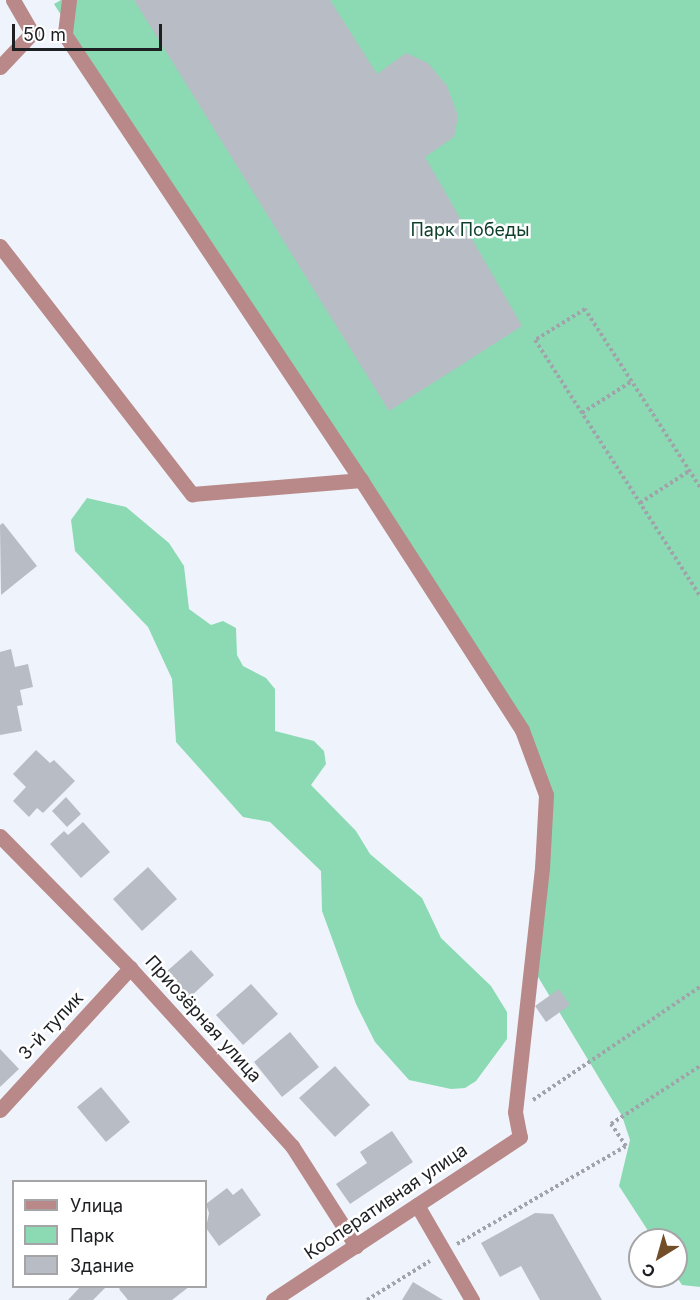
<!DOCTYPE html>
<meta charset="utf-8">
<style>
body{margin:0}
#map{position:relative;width:700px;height:1300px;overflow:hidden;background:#eff4fc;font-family:Inter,sans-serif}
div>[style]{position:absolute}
.green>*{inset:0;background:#8bdab3}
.building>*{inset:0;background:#b8bcc4}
.path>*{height:4px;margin-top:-2px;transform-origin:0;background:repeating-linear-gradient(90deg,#a0a4aa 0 3px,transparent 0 6px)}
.minor>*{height:15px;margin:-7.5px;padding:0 7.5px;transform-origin:7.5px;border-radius:7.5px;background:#b88988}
span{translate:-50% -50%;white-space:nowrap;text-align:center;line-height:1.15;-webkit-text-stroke:5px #fff;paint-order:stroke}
.park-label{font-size:18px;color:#0d3f2b}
.street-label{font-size:18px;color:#1d1f22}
.legend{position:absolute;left:12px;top:1180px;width:195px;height:108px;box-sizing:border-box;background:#fff;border:2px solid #a5a5a7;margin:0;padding:8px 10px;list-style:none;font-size:18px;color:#1d1f22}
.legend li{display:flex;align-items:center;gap:12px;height:30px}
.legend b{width:30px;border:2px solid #a5a5a7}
.north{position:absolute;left:628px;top:1228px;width:60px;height:60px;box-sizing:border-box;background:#fff;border:2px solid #a5a5a7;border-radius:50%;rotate:217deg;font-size:16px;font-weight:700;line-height:24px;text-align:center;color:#1d1f22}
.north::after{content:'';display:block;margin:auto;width:21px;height:27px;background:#734f29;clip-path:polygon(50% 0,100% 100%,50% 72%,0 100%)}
.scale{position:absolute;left:12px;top:24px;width:150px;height:27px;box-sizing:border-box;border:3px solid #1d1f22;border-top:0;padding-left:8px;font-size:18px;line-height:21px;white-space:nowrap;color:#1d1f22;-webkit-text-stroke:4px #fff;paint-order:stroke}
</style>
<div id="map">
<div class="green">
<div style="clip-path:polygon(61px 0,700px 0,700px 1287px,682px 1285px,676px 1276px,676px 1240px,654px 1240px,619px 1186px,630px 1140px,622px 1116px,529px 962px,542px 771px,54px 4px)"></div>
<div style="clip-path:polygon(87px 498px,126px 507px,169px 543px,184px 566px,189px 609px,211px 625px,223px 621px,236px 628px,237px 655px,243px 666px,266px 678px,275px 689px,275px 731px,314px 741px,324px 751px,326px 764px,311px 785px,356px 831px,370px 854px,422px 898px,441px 938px,491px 986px,507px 1012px,507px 1039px,476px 1081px,465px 1088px,451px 1089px,409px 1080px,375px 1042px,356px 1004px,322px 911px,321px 871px,270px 822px,243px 817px,176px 742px,172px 679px,148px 627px,75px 551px,71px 520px)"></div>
</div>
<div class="building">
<div style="clip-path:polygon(134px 0,330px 0,377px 74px,406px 53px,428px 63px,447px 86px,458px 116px,454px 137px,425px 157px,522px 326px,389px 411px)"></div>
<div style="clip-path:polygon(3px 523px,37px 566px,1px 595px,0 525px)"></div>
<div style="clip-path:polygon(11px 649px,15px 667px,28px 664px,33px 687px,20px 690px,23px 705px,17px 706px,22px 731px,0 735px,0 652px)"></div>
<div style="clip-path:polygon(36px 750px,50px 763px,54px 760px,75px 781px,43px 813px,37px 808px,29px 817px,13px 801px,26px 787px,13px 774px)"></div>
<div style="clip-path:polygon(66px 797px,81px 814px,67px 827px,52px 811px)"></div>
<div style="clip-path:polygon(83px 822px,110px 852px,81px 878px,50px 844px,64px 831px,68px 835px)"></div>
<div style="clip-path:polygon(148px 867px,177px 899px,142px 931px,113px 899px)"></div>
<div style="clip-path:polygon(191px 950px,214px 975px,189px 998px,166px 972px)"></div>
<div style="clip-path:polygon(251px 984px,278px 1014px,243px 1045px,216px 1015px)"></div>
<div style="clip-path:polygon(559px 989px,570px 1005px,546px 1022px,535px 1006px)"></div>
<div style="clip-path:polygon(290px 1032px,319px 1067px,282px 1097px,254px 1062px)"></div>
<div style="clip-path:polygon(0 1049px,19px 1069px,0 1087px)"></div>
<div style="clip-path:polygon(335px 1066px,370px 1105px,335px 1137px,299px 1098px)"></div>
<div style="clip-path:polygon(101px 1087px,130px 1122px,106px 1142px,77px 1107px)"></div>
<div style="clip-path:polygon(392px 1131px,413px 1162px,350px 1204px,336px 1184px,367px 1163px,360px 1152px)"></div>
<div style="clip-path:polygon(227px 1188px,233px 1195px,242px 1188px,261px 1215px,219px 1246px,206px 1228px,209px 1213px,206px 1204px)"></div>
<div style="clip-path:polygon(535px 1213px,553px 1214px,602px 1300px,540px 1300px,521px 1266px,500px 1277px,481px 1243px)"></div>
<div style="clip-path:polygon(413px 1282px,443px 1300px,402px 1300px)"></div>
<div style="clip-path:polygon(81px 1286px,107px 1286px,93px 1300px,68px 1300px)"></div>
<div style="clip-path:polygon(122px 1286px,190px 1286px,172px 1300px,128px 1300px,119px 1289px)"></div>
</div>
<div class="path">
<div style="left:582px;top:413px;width:59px;rotate:-32.6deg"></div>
<div style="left:700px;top:487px;width:212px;rotate:-122.9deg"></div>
<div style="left:585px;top:309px;width:59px;rotate:148.2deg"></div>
<div style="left:535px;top:340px;width:305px;rotate:57.2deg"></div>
<div style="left:640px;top:503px;width:59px;rotate:-33.1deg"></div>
<div style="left:533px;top:1100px;width:202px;rotate:-34.1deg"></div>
<div style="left:457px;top:1244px;width:195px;rotate:-30.1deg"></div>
<div style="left:626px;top:1146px;width:27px;rotate:-124deg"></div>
<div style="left:611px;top:1124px;width:106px;rotate:-33.1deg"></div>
<div style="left:367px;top:1300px;width:74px;rotate:-31.8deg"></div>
</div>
<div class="minor">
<div style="left:69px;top:0;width:35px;rotate:97deg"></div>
<div style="left:65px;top:35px;width:534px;rotate:56.37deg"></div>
<div style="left:361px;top:480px;width:297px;rotate:57.2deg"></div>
<div style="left:522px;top:730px;width:69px;rotate:69.7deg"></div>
<div style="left:546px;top:795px;width:73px;rotate:93.1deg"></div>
<div style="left:542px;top:868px;width:245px;rotate:96.3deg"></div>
<div style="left:515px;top:1112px;width:25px;rotate:79deg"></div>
<div style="left:520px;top:1137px;width:296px;rotate:146.6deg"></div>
<div style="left:0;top:67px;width:47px;rotate:-46.7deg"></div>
<div style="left:32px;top:33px;width:38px;rotate:-120deg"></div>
<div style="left:0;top:246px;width:314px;rotate:52.3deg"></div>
<div style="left:192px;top:494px;width:170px;rotate:-4.7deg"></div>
<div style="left:0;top:836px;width:185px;rotate:45.4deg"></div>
<div style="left:130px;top:968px;width:241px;rotate:47.7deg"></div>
<div style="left:292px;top:1146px;width:119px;rotate:57.4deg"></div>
<div style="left:0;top:1110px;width:193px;rotate:-47.5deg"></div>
<div style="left:417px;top:1205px;width:110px;rotate:59.9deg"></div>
</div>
<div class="park-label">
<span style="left:470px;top:230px">Парк Победы</span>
</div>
<div class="street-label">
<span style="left:203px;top:1019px;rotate:48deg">Приозёрная улица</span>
<span style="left:51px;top:1026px;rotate:-47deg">3-й тупик</span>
<span style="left:386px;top:1202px;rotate:-34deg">Кооперативная улица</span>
</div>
<ul class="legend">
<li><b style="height:8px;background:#b88988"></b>Улица</li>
<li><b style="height:16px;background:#8bdab3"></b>Парк</li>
<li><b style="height:16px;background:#b8bcc4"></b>Здание</li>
</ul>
<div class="north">С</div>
<div class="scale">50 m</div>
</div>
